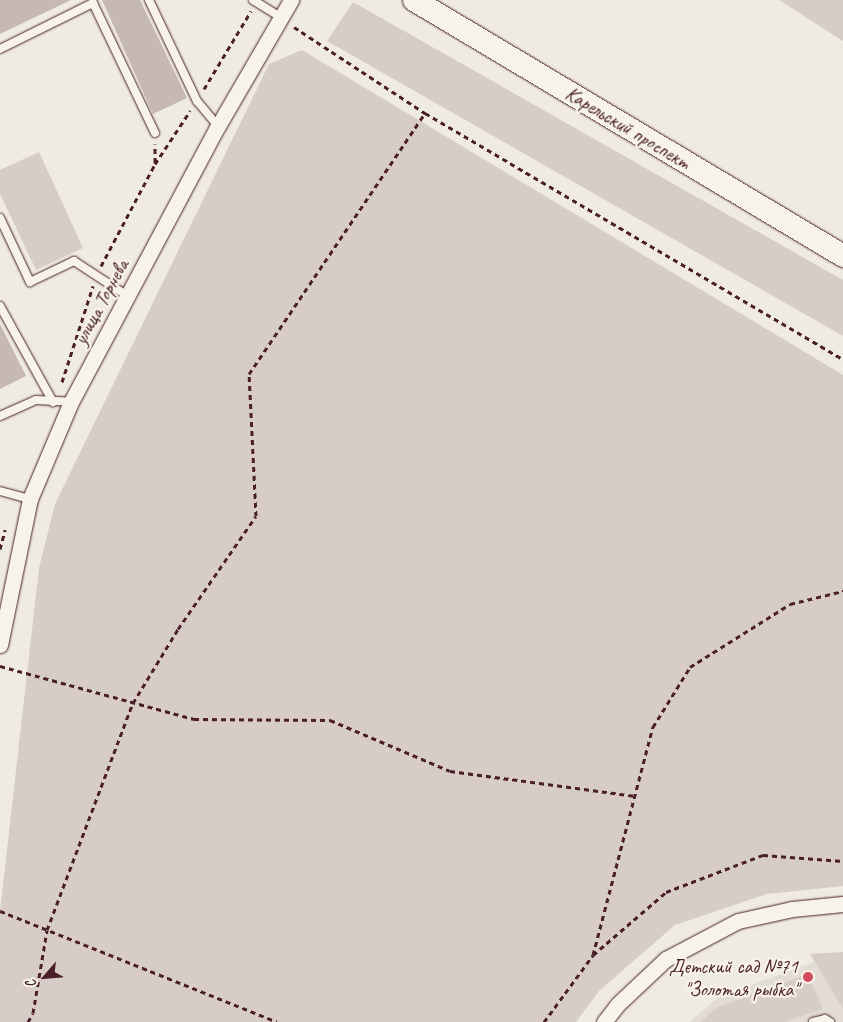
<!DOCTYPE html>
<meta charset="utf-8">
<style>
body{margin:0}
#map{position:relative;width:843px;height:1022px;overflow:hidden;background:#f0ebe0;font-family:Caveat,sans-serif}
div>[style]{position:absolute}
.built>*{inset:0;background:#e3dcd2}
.green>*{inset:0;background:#d8cdc6}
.building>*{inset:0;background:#c6b8b3}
.path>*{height:3px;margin-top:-1.5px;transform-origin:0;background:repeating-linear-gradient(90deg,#4a1f2b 0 5px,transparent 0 9px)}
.roads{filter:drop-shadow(0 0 1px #4a1f2b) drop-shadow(0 0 1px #4a1f2b)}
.service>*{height:8px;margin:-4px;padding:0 4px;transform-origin:4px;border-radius:4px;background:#f7f3e8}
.minor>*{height:15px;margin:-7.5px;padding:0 7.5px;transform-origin:7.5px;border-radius:7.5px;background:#f7f3e8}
.primary>*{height:22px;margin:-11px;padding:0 11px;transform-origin:11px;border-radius:11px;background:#f7f3e8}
.dots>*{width:14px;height:14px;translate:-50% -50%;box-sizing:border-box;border:2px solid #f7f3e8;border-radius:50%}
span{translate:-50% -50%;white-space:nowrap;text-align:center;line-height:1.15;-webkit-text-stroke:4.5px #f7f3e8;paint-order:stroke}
.street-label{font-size:20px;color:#4a1f2b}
.poi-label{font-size:20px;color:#4a1f2b}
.right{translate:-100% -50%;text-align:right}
.north{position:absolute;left:20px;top:952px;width:50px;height:50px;-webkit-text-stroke:4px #f7f3e8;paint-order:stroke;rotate:243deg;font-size:14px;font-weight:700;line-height:20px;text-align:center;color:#4a1f2b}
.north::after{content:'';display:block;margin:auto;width:18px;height:22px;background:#4a1f2b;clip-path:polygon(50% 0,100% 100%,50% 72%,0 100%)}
</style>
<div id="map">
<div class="built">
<div style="clip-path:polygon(843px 956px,843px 1022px,689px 1022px,719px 997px,827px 957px)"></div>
</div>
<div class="green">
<div style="clip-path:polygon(779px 0,843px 0,843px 41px)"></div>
<div style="clip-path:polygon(353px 2px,843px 280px,843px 336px,327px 41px)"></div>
<div style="clip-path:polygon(302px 50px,843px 375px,843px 886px,767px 894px,675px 925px,599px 991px,576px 1022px,0 1022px,0 911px,39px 568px,55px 504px,269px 64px)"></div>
<div style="clip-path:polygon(39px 152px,83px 248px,36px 270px,0 194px,0 170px)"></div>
<div style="clip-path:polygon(843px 952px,843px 1009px,810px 954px)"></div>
<div style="clip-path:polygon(808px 974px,823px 1009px,785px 1022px,700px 1022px,718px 1007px)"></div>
</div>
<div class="building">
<div style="clip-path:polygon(0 0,71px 0,0 34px)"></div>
<div style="clip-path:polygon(102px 0,140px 0,187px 98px,153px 114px)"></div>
<div style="clip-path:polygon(0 324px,26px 376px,0 389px)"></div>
</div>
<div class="path">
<div style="left:294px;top:27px;width:157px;rotate:33.3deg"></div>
<div style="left:425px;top:113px;width:485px;rotate:30.5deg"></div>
<div style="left:204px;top:89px;width:91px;rotate:-58.9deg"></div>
<div style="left:155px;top:163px;width:19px;rotate:-90deg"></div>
<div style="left:101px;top:266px;width:115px;rotate:-62.1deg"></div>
<div style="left:155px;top:164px;width:64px;rotate:-56.6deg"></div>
<div style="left:62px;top:382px;width:101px;rotate:-72.1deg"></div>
<div style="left:0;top:549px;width:20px;rotate:-75deg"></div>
<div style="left:0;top:666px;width:201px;rotate:15.3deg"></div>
<div style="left:194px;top:719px;width:136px;rotate:0.4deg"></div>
<div style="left:330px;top:720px;width:130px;rotate:23deg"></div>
<div style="left:450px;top:771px;width:187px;rotate:7.7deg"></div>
<div style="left:0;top:911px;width:298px;rotate:21.8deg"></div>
<div style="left:593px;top:955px;width:236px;rotate:-75.3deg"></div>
<div style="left:653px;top:727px;width:70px;rotate:-58.3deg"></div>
<div style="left:690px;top:667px;width:118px;rotate:-32.2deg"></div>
<div style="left:790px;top:604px;width:55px;rotate:-13.8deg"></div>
<div style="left:28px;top:1022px;width:10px;rotate:-61deg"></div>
<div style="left:33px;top:1013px;width:84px;rotate:-80.4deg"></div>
<div style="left:47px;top:930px;width:243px;rotate:-69.3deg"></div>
<div style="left:133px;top:703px;width:87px;rotate:-58.7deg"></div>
<div style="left:178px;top:629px;width:137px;rotate:-55.4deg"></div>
<div style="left:256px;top:516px;width:142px;rotate:-92.8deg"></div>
<div style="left:249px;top:374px;width:315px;rotate:-56deg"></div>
<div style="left:544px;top:1022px;width:83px;rotate:-53.8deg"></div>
<div style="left:593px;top:955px;width:96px;rotate:-40.8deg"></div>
<div style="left:666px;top:892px;width:104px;rotate:-20.9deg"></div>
<div style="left:763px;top:855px;width:80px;rotate:4.3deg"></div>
</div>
<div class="roads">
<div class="service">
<div style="left:149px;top:0;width:112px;rotate:64.6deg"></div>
<div style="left:197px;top:101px;width:33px;rotate:50deg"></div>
<div style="left:253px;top:0;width:32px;rotate:32deg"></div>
<div style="left:0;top:49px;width:104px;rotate:-26.3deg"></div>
<div style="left:93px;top:3px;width:144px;rotate:64.5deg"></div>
<div style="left:0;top:218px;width:71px;rotate:64.9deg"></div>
<div style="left:30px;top:282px;width:49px;rotate:-25.5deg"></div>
<div style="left:74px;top:261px;width:62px;rotate:33.2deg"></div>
<div style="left:0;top:306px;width:110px;rotate:61.1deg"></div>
<div style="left:0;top:416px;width:39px;rotate:-24deg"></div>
<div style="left:36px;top:400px;width:35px;rotate:3deg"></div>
<div style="left:0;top:491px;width:31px;rotate:15deg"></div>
<div style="left:813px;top:1022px;width:12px;rotate:-14deg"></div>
<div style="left:825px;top:1019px;width:6px;rotate:31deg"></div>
</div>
<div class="minor">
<div style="left:0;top:645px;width:149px;rotate:-78.4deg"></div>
<div style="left:30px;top:499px;width:105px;rotate:-67.1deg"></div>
<div style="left:71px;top:402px;width:313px;rotate:-62deg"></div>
<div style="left:218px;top:126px;width:146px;rotate:-59.9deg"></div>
<div style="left:604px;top:1022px;width:23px;rotate:-52deg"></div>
<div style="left:618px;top:1004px;width:66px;rotate:-43.2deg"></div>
<div style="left:666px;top:959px;width:81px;rotate:-27.8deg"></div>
<div style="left:738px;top:921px;width:55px;rotate:-12.5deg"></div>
<div style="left:792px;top:909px;width:51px;rotate:-5.6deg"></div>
</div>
<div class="primary">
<div style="left:414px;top:0;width:500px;rotate:30.8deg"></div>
</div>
</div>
<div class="dots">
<div style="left:808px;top:977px;background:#d1495b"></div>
</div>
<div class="street-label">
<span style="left:628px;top:128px;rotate:31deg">Карельский проспект</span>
<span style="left:101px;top:302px;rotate:-62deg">улица Торнева</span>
</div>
<div class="poi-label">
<span class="right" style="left:798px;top:978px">Детский сад №71<br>"Золотая рыбка"</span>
</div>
<div class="north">С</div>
</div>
